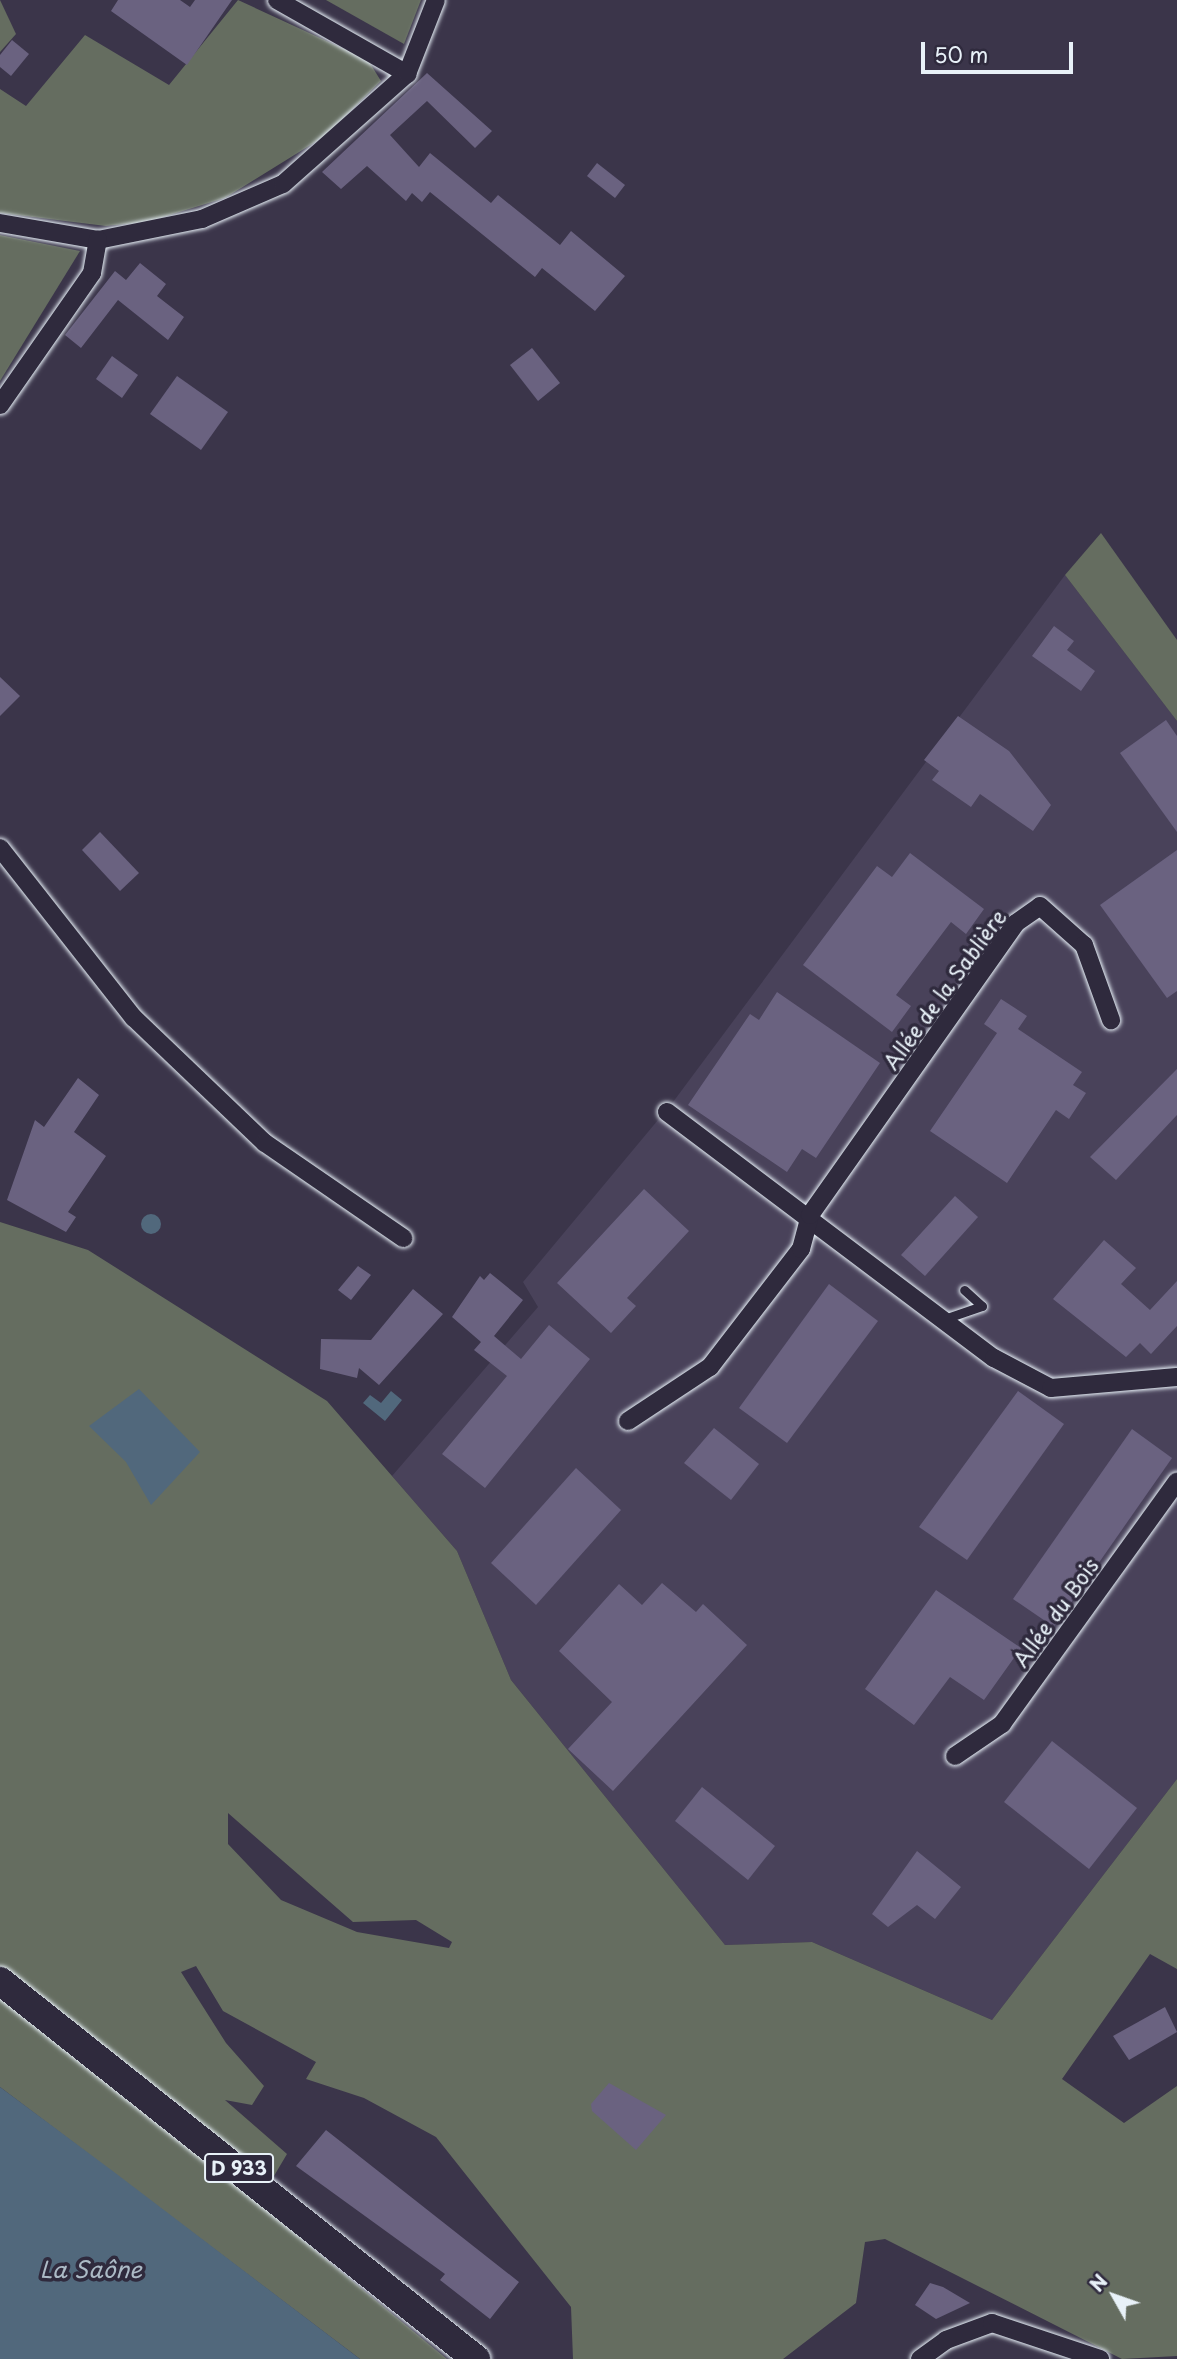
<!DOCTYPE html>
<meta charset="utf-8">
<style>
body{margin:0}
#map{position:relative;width:1177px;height:2359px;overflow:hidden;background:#3b354a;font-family:"Playpen Sans",sans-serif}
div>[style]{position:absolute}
.built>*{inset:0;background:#49425a}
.green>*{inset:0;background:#656d60}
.water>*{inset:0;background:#51687c}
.round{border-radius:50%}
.building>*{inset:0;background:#6a6280}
.roads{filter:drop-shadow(0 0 2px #e8f1f8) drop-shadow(0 0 2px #e8f1f8)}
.service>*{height:9px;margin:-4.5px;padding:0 4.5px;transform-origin:4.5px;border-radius:4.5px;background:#2f2a3d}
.minor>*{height:18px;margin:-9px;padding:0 9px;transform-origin:9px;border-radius:9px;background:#2f2a3d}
.primary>*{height:28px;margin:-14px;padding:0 14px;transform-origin:14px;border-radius:14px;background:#2f2a3d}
span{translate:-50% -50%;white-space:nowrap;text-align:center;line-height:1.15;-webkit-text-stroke:7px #2f2a3d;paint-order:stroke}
.shield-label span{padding:2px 5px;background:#2f2a3d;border:2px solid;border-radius:5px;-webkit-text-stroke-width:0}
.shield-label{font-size:19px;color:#e8f1f8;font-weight:700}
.street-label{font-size:21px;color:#e8f1f8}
.water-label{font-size:23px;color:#acbac6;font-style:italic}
.north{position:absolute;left:1079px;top:2261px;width:70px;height:70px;-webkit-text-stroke:5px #2f2a3d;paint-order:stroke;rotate:310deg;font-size:19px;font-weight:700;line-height:28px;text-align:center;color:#e8f1f8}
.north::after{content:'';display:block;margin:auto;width:24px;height:32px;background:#e8f1f8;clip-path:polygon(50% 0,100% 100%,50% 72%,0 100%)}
.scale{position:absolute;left:921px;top:42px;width:152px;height:32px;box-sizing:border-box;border:4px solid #e8f1f8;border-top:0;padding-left:9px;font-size:21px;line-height:24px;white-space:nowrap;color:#e8f1f8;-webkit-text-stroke:5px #2f2a3d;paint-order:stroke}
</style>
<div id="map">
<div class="built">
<div style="clip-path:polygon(1065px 575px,1177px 721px,1177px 1779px,992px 2020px,812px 1942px,725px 1945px,511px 1680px,457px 1551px,392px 1476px,538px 1307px,523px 1282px,673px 1102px)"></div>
</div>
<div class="green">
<div style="clip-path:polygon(0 0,16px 34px,0 52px)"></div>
<div style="clip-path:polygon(238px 0,368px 60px,381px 81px,325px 136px,225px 198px,147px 222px,106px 226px,0 213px,0 89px,26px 106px,85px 35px,169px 85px)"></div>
<div style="clip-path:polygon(326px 0,421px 0,404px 44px)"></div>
<div style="clip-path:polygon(0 235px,80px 251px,0 381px)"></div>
<div style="clip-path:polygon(1101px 533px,1177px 640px,1177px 721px,1065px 575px)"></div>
<div style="clip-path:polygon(evenodd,0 1222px,88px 1250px,327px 1401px,457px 1551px,511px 1680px,725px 1945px,812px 1942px,992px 2020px,1177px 1779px,1177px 1969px,1150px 1954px,1062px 2079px,1124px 2123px,1177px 2086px,1177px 2356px,1122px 2359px,885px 2239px,865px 2242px,856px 2303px,783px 2359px,573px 2359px,571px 2307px,436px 2137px,364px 2098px,306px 2079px,316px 2062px,223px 2011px,196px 1966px,181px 1972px,226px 2043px,264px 2086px,252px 2105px,225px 2100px,287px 2154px,258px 2203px,447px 2359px,360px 2359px,0 2087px,0 1222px,228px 1813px,353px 1922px,416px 1920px,452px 1942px,449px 1948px,357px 1932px,281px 1900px,228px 1844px,228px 1813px)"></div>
</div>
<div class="water">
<div class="round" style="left:141px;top:1214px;width:20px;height:20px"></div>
<div style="clip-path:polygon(139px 1389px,200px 1452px,151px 1505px,126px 1462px,89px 1426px)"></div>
<div style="clip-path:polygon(391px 1391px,402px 1400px,385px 1421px,363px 1403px,370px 1395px,381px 1403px)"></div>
<div style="clip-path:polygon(0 2087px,114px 2172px,360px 2359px,0 2359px)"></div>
</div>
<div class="building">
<div style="clip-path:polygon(118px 0,180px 0,190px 7px,195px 0,232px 0,187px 65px,111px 11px)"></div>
<div style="clip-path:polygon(12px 40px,29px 54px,11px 76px,0 67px,0 55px)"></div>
<div style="clip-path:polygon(427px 73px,492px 131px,475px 148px,427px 101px,390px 135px,419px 167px,430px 153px,491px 203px,498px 195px,560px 245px,571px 231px,625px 276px,595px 311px,542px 268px,535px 277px,430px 192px,422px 202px,412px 193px,406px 201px,367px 166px,341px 189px,322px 172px)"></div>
<div style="clip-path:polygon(597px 163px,625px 185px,615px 198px,587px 176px)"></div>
<div style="clip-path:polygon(140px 263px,166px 284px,157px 296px,184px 317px,168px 340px,118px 300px,81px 348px,65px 335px,115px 271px,126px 280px)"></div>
<div style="clip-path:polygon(532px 348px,560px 383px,538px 401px,510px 365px)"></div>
<div style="clip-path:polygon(112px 356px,138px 375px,122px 398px,96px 379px)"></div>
<div style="clip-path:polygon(177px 376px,228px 412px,201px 450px,150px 414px)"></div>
<div style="clip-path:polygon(1054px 626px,1074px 641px,1067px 650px,1095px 671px,1081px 691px,1032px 656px)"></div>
<div style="clip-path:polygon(0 677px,20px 696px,0 716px)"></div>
<div style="clip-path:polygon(958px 716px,1009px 751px,1051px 805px,1033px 831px,980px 794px,971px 807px,932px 780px,939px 771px,924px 760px)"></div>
<div style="clip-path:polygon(1166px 720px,1177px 736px,1177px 832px,1120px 753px)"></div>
<div style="clip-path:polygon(100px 832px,139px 873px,120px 891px,82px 850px)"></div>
<div style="clip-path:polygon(1177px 850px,1177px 991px,1167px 998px,1100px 905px)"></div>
<div style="clip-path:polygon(910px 853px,984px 909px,966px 934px,951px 922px,896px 995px,911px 1006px,892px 1032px,803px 965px,877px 866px,892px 877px)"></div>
<div style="clip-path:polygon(777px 992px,880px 1063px,816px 1158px,802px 1149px,787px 1172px,688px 1105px,750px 1014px,759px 1020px)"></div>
<div style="clip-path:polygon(1001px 999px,1027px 1016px,1018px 1029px,1082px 1072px,1073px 1085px,1086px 1093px,1069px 1119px,1056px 1110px,1007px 1183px,930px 1131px,997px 1033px,984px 1024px)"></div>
<div style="clip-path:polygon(1177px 1069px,1177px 1115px,1116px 1180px,1090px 1157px)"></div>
<div style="clip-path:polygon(78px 1078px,99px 1095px,74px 1132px,106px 1156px,68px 1212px,76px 1217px,66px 1232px,7px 1200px,35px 1120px,44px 1127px)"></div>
<div style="clip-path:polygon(644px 1189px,689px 1231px,627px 1298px,636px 1306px,611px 1333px,557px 1283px)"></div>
<div style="clip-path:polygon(955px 1196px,978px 1217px,925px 1276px,901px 1255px)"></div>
<div style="clip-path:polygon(1104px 1240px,1136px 1268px,1121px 1284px,1150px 1310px,1177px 1281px,1177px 1326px,1151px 1354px,1140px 1343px,1126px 1357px,1053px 1299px)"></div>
<div style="clip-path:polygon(358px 1266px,371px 1275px,351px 1300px,338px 1290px)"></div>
<div style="clip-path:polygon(490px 1273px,523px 1300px,494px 1336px,521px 1359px,549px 1325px,590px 1359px,485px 1488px,442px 1454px,507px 1376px,474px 1350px,481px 1342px,452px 1317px,480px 1276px,484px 1280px)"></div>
<div style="clip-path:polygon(829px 1284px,878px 1321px,787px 1443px,739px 1408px)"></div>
<div style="clip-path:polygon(413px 1289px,443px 1314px,379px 1385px,359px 1368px,357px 1378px,320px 1369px,321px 1339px,371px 1340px)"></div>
<div style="clip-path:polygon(1018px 1391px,1064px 1424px,967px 1560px,919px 1527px)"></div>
<div style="clip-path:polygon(714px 1428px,759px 1464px,731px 1500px,684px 1463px)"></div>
<div style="clip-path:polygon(1132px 1429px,1172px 1458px,1054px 1627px,1013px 1599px)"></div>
<div style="clip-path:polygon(576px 1468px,621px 1510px,536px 1605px,491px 1563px)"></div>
<div style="clip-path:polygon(662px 1583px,696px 1612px,703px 1604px,747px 1645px,613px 1791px,568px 1749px,612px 1702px,559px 1651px,619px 1584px,642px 1605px)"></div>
<div style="clip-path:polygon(936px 1590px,1021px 1648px,984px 1700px,950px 1677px,914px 1725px,865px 1689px)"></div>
<div style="clip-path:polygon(1052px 1741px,1137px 1808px,1089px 1869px,1004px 1802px)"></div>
<div style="clip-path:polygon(702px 1787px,775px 1846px,748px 1880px,675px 1821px)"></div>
<div style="clip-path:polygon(917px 1851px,961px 1887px,935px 1919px,917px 1905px,888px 1927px,872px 1914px)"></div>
<div style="clip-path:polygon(1165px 2007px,1177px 2032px,1129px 2060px,1113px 2036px)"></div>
<div style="clip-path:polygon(609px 2083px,666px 2115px,636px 2150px,592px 2111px,591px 2104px)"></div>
<div style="clip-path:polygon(326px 2130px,519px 2282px,490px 2319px,440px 2280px,445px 2274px,296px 2166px)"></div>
<div style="clip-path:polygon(930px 2283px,943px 2287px,970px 2303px,936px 2319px,915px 2305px)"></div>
</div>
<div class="roads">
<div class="service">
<div style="left:944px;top:1319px;width:40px;rotate:-18.9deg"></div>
<div style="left:982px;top:1306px;width:24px;rotate:-138deg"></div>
</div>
<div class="minor">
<div style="left:277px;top:0;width:150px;rotate:29.6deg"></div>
<div style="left:0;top:223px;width:99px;rotate:9.8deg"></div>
<div style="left:98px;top:240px;width:106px;rotate:-11.4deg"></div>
<div style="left:202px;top:219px;width:88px;rotate:-23.4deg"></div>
<div style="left:283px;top:184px;width:166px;rotate:-41.6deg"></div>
<div style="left:407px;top:74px;width:79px;rotate:-68.6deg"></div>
<div style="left:0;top:405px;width:161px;rotate:-55.1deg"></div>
<div style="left:92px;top:273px;width:34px;rotate:-80deg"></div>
<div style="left:0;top:848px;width:216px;rotate:51.8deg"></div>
<div style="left:134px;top:1018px;width:181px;rotate:43.7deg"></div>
<div style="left:265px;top:1143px;width:168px;rotate:34.5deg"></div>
<div style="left:667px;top:1112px;width:409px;rotate:37deg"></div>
<div style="left:994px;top:1358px;width:64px;rotate:27.8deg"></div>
<div style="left:1051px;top:1388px;width:126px;rotate:-5deg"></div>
<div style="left:628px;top:1421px;width:98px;rotate:-33.4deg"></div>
<div style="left:710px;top:1367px;width:149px;rotate:-52.4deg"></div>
<div style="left:801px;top:1249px;width:35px;rotate:-75deg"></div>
<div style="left:810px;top:1215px;width:357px;rotate:-54.8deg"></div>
<div style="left:1016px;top:923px;width:29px;rotate:-35deg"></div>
<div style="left:1040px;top:906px;width:59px;rotate:41.6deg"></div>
<div style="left:1084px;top:945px;width:80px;rotate:70.2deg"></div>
<div style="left:955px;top:1756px;width:57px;rotate:-34.2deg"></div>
<div style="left:1002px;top:1724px;width:299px;rotate:-54.2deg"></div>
<div style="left:920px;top:2359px;width:32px;rotate:-36deg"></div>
<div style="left:946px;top:2340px;width:49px;rotate:-20.3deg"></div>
<div style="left:992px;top:2323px;width:114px;rotate:18.4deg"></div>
</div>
<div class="primary">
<div style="left:0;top:1981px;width:608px;rotate:38.45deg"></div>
</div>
</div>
<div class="shield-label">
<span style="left:239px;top:2168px">D 933</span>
</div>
<div class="street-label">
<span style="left:944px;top:989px;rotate:-54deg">Allée de la Sablière</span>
<span style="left:1055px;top:1612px;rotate:-54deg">Allée du Bois</span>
</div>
<div class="water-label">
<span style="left:91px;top:2269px">La Saône</span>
</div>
<div class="north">N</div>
<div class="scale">50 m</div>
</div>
